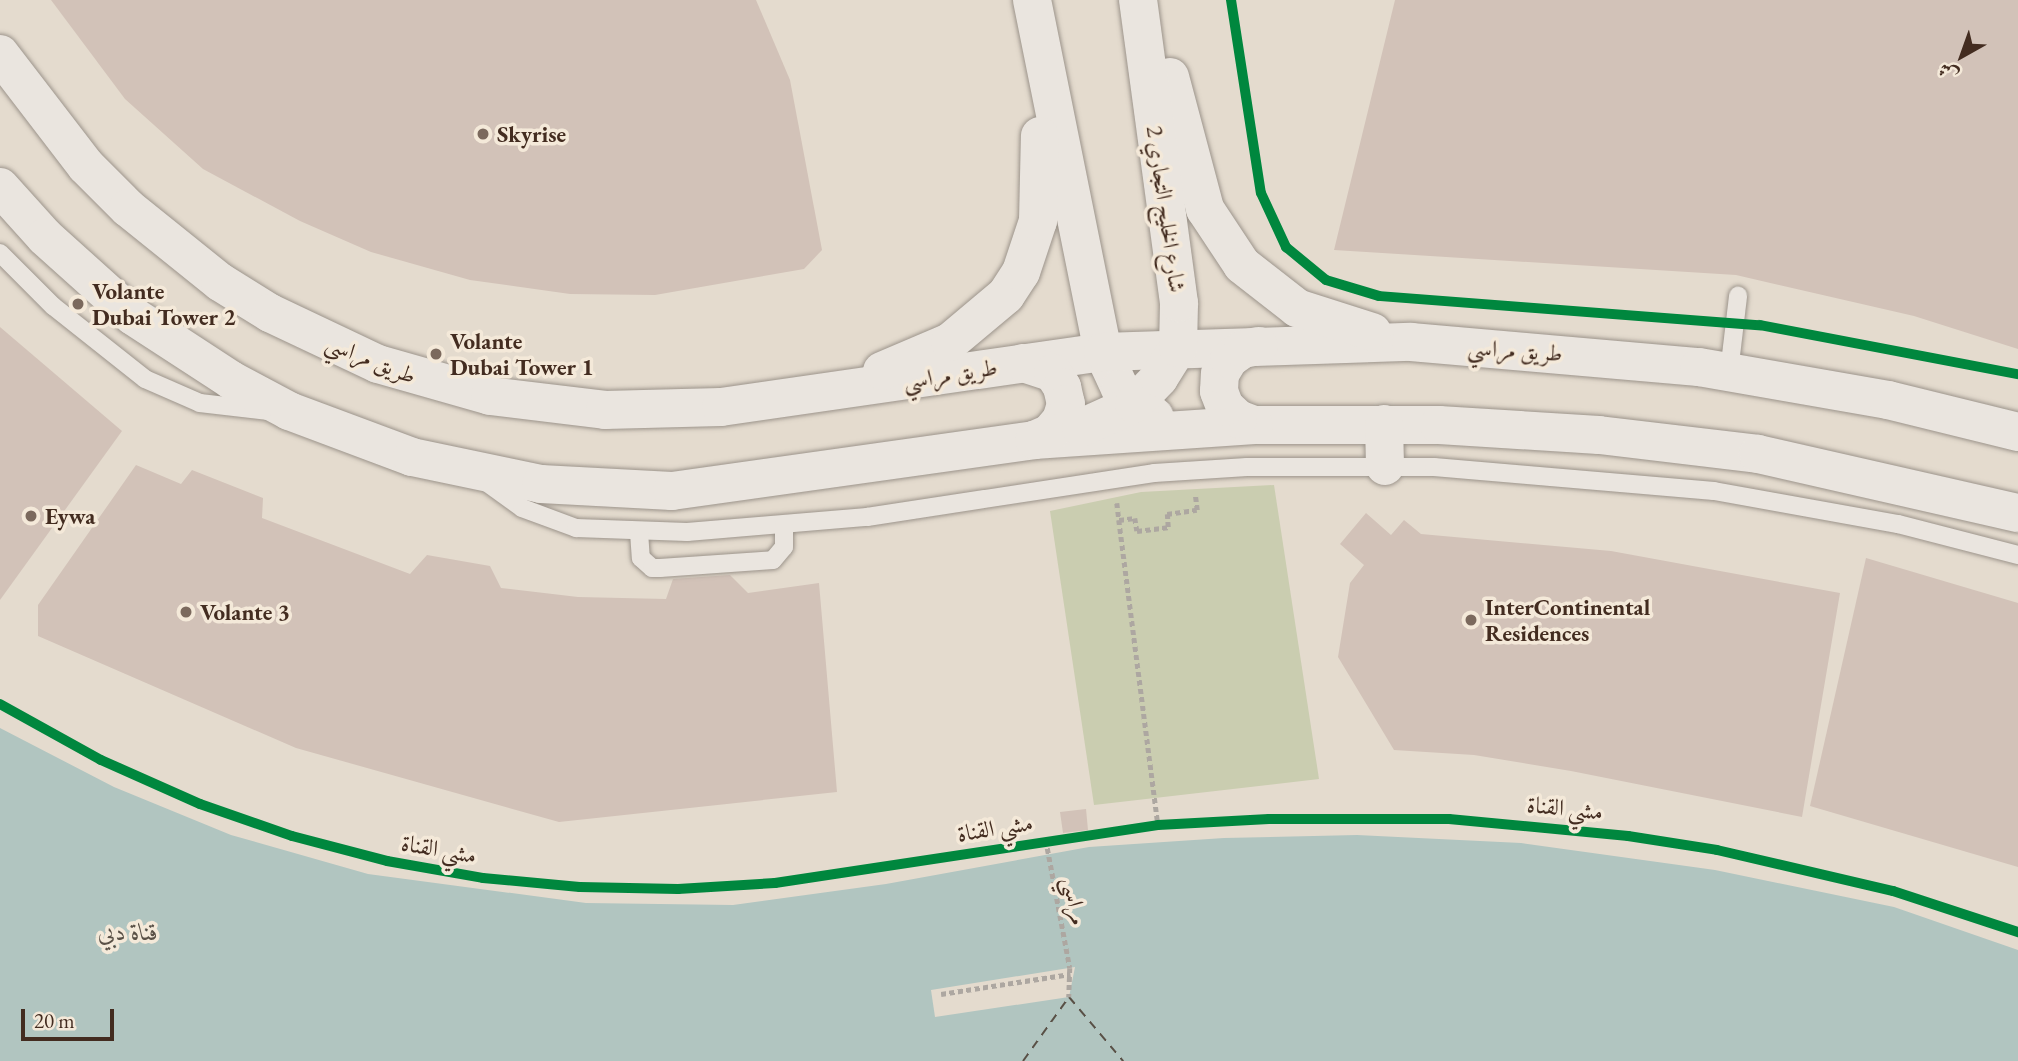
<!DOCTYPE html>
<meta charset="utf-8">
<style>
body{margin:0}
#map{position:relative;width:2018px;height:1061px;overflow:hidden;background:#e4dbce;font-family:"EB Garamond",Amiri,serif}
div>[style]{position:absolute}
.green>*{inset:0;background:#cacdb0}
.water>*{inset:0;background:#b1c5c0}
.pier>*{inset:0;background:#e4dbce}
.ferry>*{height:2px;margin-top:-1px;transform-origin:0;background:repeating-linear-gradient(90deg,#595046 0 9px,transparent 0 16px)}
.building>*{inset:0;background:#d2c2b8}
.path>*{height:4.5px;margin-top:-2.25px;transform-origin:0;background:repeating-linear-gradient(90deg,#ada7a1 0 5px,transparent 0 8.5px)}
.roads{filter:drop-shadow(0 0 2px #9c948b) drop-shadow(0 0 2px #9c948b)}
.service>*{height:18px;margin:-9px;padding:0 9px;transform-origin:9px;border-radius:9px;background:#eae5df}
.tertiary>*{height:38px;margin:-19px;padding:0 19px;transform-origin:19px;border-radius:19px;background:#eae5df}
.cycleway>*{height:10px;margin:-5px;padding:0 5px;transform-origin:5px;border-radius:5px;background:#00873e}
.dots>*{width:19px;height:19px;translate:-50% -50%;box-sizing:border-box;border:4px solid #f4e9d9;border-radius:50%}
span{translate:-50% -50%;white-space:nowrap;text-align:center;line-height:1.15;-webkit-text-stroke:7px #f4e9d9;paint-order:stroke}
.poi-label{font-size:23px;color:#432c20;font-weight:700}
.left{translate:0 -50%;text-align:left}
.street-label{font-size:23px;color:#432c20}
.water-label{font-size:24px;color:#595046;font-style:italic}
.north{position:absolute;left:1927px;top:21px;width:70px;height:70px;-webkit-text-stroke:5px #f4e9d9;paint-order:stroke;rotate:220deg;font-size:19px;font-weight:700;line-height:28px;text-align:center;color:#432c20}
.north::after{content:'';display:block;margin:auto;width:24px;height:32px;background:#432c20;clip-path:polygon(50% 0,100% 100%,50% 72%,0 100%)}
.scale{position:absolute;left:21px;top:1009px;width:93px;height:32px;box-sizing:border-box;border:4px solid #432c20;border-top:0;padding-left:9px;font-size:21px;line-height:24px;white-space:nowrap;color:#432c20;-webkit-text-stroke:5px #f4e9d9;paint-order:stroke}
</style>
<div id="map">
<div class="green">
<div style="clip-path:polygon(1274px 485px,1319px 779px,1094px 805px,1050px 511px,1141px 492px)"></div>
</div>
<div class="water">
<div style="clip-path:polygon(0 728px,114px 787px,231px 835px,368px 874px,586px 903px,733px 905px,886px 884px,1089px 847px,1224px 838px,1357px 835px,1521px 843px,1715px 870px,1894px 907px,2018px 950px,2018px 1061px,0 1061px)"></div>
</div>
<div class="pier">
<div style="clip-path:polygon(1075px 967px,1069px 997px,935px 1017px,931px 990px)"></div>
</div>
<div class="ferry">
<div style="left:1023px;top:1061px;width:79px;rotate:-54.3deg"></div>
<div style="left:1069px;top:997px;width:84px;rotate:49.8deg"></div>
</div>
<div class="building">
<div style="clip-path:polygon(51px 0,756px 0,790px 80px,822px 250px,804px 269px,655px 295px,570px 294px,470px 280px,371px 252px,300px 221px,203px 169px,125px 99px)"></div>
<div style="clip-path:polygon(1395px 0,2018px 0,2018px 349px,1914px 316px,1736px 275px,1334px 250px)"></div>
<div style="clip-path:polygon(0 327px,122px 431px,0 600px)"></div>
<div style="clip-path:polygon(136px 465px,181px 484px,192px 470px,263px 498px,262px 518px,410px 574px,427px 555px,490px 566px,501px 588px,578px 597px,666px 599px,673px 579px,730px 575px,748px 593px,819px 583px,837px 792px,559px 822px,296px 748px,38px 636px,38px 605px)"></div>
<div style="clip-path:polygon(1366px 513px,1391px 535px,1404px 520px,1421px 534px,1611px 551px,1840px 593px,1802px 817px,1571px 771px,1474px 755px,1394px 750px,1338px 657px,1350px 583px,1364px 565px,1340px 544px)"></div>
<div style="clip-path:polygon(1866px 558px,2018px 603px,2018px 867px,1810px 806px)"></div>
<div style="clip-path:polygon(1086px 809px,1088px 830px,1063px 833px,1060px 812px)"></div>
</div>
<div class="path">
<div style="left:1117px;top:503px;width:17px;rotate:83deg"></div>
<div style="left:1119px;top:520px;width:16px;rotate:-7deg"></div>
<div style="left:1135px;top:518px;width:13px;rotate:81deg"></div>
<div style="left:1137px;top:531px;width:31px;rotate:-7deg"></div>
<div style="left:1168px;top:527px;width:13px;rotate:-94deg"></div>
<div style="left:1167px;top:514px;width:30px;rotate:-8deg"></div>
<div style="left:1197px;top:510px;width:16px;rotate:-97deg"></div>
<div style="left:1119px;top:520px;width:307px;rotate:82.7deg"></div>
<div style="left:1046px;top:840px;width:130px;rotate:79.4deg"></div>
<div style="left:1070px;top:968px;width:29px;rotate:92deg"></div>
<div style="left:941px;top:994px;width:131px;rotate:-8.8deg"></div>
</div>
<div class="roads">
<div class="service">
<div style="left:0;top:253px;width:75px;rotate:45deg"></div>
<div style="left:53px;top:306px;width:117px;rotate:38.4deg"></div>
<div style="left:145px;top:379px;width:60px;rotate:23.6deg"></div>
<div style="left:200px;top:403px;width:69px;rotate:6.6deg"></div>
<div style="left:1729px;top:372px;width:77px;rotate:-83.2deg"></div>
<div style="left:486px;top:482px;width:44px;rotate:35.8deg"></div>
<div style="left:522px;top:508px;width:58px;rotate:20.3deg"></div>
<div style="left:576px;top:528px;width:111px;rotate:2.1deg"></div>
<div style="left:687px;top:532px;width:181px;rotate:-4.8deg"></div>
<div style="left:867px;top:517px;width:290px;rotate:-8.7deg"></div>
<div style="left:1154px;top:473px;width:93px;rotate:-3.7deg"></div>
<div style="left:1247px;top:467px;width:187px"></div>
<div style="left:1434px;top:467px;width:281px;rotate:4.9deg"></div>
<div style="left:1714px;top:491px;width:187px;rotate:10.2deg"></div>
<div style="left:1898px;top:524px;width:124px;rotate:14.5deg"></div>
<div style="left:639px;top:532px;width:26px;rotate:86deg"></div>
<div style="left:641px;top:558px;width:15px;rotate:42deg"></div>
<div style="left:652px;top:568px;width:8px"></div>
<div style="left:660px;top:568px;width:113px;rotate:-4deg"></div>
<div style="left:773px;top:560px;width:17px;rotate:-50deg"></div>
<div style="left:784px;top:547px;width:22px;rotate:-90deg"></div>
</div>
<div class="tertiary">
<div style="left:1032px;top:0;width:359px;rotate:78.6deg"></div>
<div style="left:1103px;top:352px;width:40px;rotate:65deg"></div>
<div style="left:1120px;top:388px;width:45px;rotate:39.6deg"></div>
<div style="left:0;top:54px;width:141px;rotate:52.5deg"></div>
<div style="left:86px;top:166px;width:59px;rotate:45deg"></div>
<div style="left:128px;top:208px;width:118px;rotate:38.8deg"></div>
<div style="left:220px;top:282px;width:59px;rotate:31.8deg"></div>
<div style="left:270px;top:313px;width:119px;rotate:25.3deg"></div>
<div style="left:378px;top:364px;width:116px;rotate:15.9deg"></div>
<div style="left:490px;top:396px;width:116px;rotate:6.9deg"></div>
<div style="left:605px;top:410px;width:116px;rotate:-1.5deg"></div>
<div style="left:721px;top:407px;width:386px;rotate:-8.2deg"></div>
<div style="left:1103px;top:352px;width:308px;rotate:-1.9deg"></div>
<div style="left:1411px;top:342px;width:289px;rotate:5deg"></div>
<div style="left:1699px;top:367px;width:192px;rotate:9.9deg"></div>
<div style="left:1888px;top:400px;width:134px;rotate:13.8deg"></div>
<div style="left:1170px;top:77px;width:137px;rotate:75.1deg"></div>
<div style="left:1205px;top:209px;width:67px;rotate:56.5deg"></div>
<div style="left:1242px;top:265px;width:70px;rotate:38deg"></div>
<div style="left:1297px;top:308px;width:79px;rotate:17.7deg"></div>
<div style="left:0;top:187px;width:67px;rotate:48deg"></div>
<div style="left:45px;top:237px;width:118px;rotate:41.9deg"></div>
<div style="left:133px;top:316px;width:117px;rotate:33.1deg"></div>
<div style="left:231px;top:380px;width:66px;rotate:28.1deg"></div>
<div style="left:289px;top:411px;width:131px;rotate:20.5deg"></div>
<div style="left:412px;top:457px;width:132px;rotate:11.8deg"></div>
<div style="left:541px;top:484px;width:131px;rotate:3.1deg"></div>
<div style="left:672px;top:491px;width:366px;rotate:-8deg"></div>
<div style="left:1034px;top:440px;width:221px;rotate:-3.9deg"></div>
<div style="left:1254px;top:425px;width:185px"></div>
<div style="left:1439px;top:425px;width:160px;rotate:3.6deg"></div>
<div style="left:1599px;top:435px;width:160px;rotate:6.8deg"></div>
<div style="left:1758px;top:454px;width:267px;rotate:12.8deg"></div>
<div style="left:1023px;top:363px;width:32px;rotate:18deg"></div>
<div style="left:1053px;top:373px;width:17px;rotate:57deg"></div>
<div style="left:1062px;top:387px;width:17px;rotate:77deg"></div>
<div style="left:1066px;top:404px;width:17px;rotate:107deg"></div>
<div style="left:1061px;top:420px;width:17px;rotate:130deg"></div>
<div style="left:1050px;top:433px;width:17px;rotate:156deg"></div>
<div style="left:882px;top:371px;width:74px;rotate:-23.1deg"></div>
<div style="left:950px;top:342px;width:73px;rotate:-40deg"></div>
<div style="left:1006px;top:295px;width:27px;rotate:-57deg"></div>
<div style="left:1021px;top:272px;width:54px;rotate:-71.6deg"></div>
<div style="left:1038px;top:221px;width:85px;rotate:-88.7deg"></div>
<div style="left:1384px;top:424px;width:42px;rotate:88.6deg"></div>
<div style="left:1254px;top:425px;width:17px;rotate:-159deg"></div>
<div style="left:1238px;top:419px;width:18px;rotate:-137deg"></div>
<div style="left:1225px;top:407px;width:17px;rotate:-111deg"></div>
<div style="left:1219px;top:391px;width:17px;rotate:-87deg"></div>
<div style="left:1220px;top:374px;width:17px;rotate:-59deg"></div>
<div style="left:1229px;top:359px;width:17px;rotate:-36deg"></div>
<div style="left:1243px;top:349px;width:16px;rotate:-11deg"></div>
<div style="left:1081px;top:428px;width:58px;rotate:-24.4deg"></div>
<div style="left:1134px;top:404px;width:36px;rotate:-46deg"></div>
<div style="left:1159px;top:378px;width:36px;rotate:-58deg"></div>
<div style="left:1178px;top:348px;width:45px;rotate:-88.7deg"></div>
<div style="left:1179px;top:303px;width:306px;rotate:-97.7deg"></div>
</div>
</div>
<div class="cycleway">
<div style="left:1231px;top:0;width:195px;rotate:81.2deg"></div>
<div style="left:1261px;top:193px;width:60px;rotate:65.2deg"></div>
<div style="left:1286px;top:247px;width:52px;rotate:39.5deg"></div>
<div style="left:1326px;top:280px;width:55px;rotate:16.8deg"></div>
<div style="left:1379px;top:296px;width:382px;rotate:4.4deg"></div>
<div style="left:1760px;top:325px;width:263px;rotate:10.8deg"></div>
<div style="left:0;top:704px;width:115px;rotate:29deg"></div>
<div style="left:101px;top:760px;width:108px;rotate:24deg"></div>
<div style="left:200px;top:804px;width:97px;rotate:19.2deg"></div>
<div style="left:292px;top:836px;width:98px;rotate:14.7deg"></div>
<div style="left:387px;top:861px;width:97px;rotate:10deg"></div>
<div style="left:483px;top:878px;width:97px;rotate:5.3deg"></div>
<div style="left:580px;top:887px;width:98px;rotate:1.2deg"></div>
<div style="left:678px;top:889px;width:97px;rotate:-3.5deg"></div>
<div style="left:775px;top:883px;width:387px;rotate:-8.6deg"></div>
<div style="left:1158px;top:825px;width:111px;rotate:-3.1deg"></div>
<div style="left:1269px;top:819px;width:180px"></div>
<div style="left:1449px;top:819px;width:180px;rotate:5.4deg"></div>
<div style="left:1628px;top:836px;width:90px;rotate:8.9deg"></div>
<div style="left:1717px;top:850px;width:181px;rotate:13.1deg"></div>
<div style="left:1893px;top:891px;width:132px;rotate:18.2deg"></div>
</div>
<div class="dots">
<div style="left:483px;top:134px;background:#7b695d"></div>
<div style="left:78px;top:304px;background:#7b695d"></div>
<div style="left:436px;top:354px;background:#7b695d"></div>
<div style="left:31px;top:516px;background:#7b695d"></div>
<div style="left:186px;top:612px;background:#7b695d"></div>
<div style="left:1471px;top:620px;background:#7b695d"></div>
</div>
<div class="poi-label">
<span class="left" style="left:497px;top:134px">Skyrise</span>
<span class="left" style="left:92px;top:304px">Volante<br>Dubai Tower 2</span>
<span class="left" style="left:450px;top:354px">Volante<br>Dubai Tower 1</span>
<span class="left" style="left:45px;top:516px">Eywa</span>
<span class="left" style="left:1485px;top:620px">InterContinental<br>Residences</span>
<span class="left" style="left:200px;top:612px">Volante 3</span>
</div>
<div class="street-label">
<span style="left:1166px;top:209px;rotate:82deg">شارع الخليج التجاري 2</span>
<span style="left:1515px;top:350px;rotate:4deg">طريق مراسي</span>
<span style="left:371px;top:359px;rotate:22deg">طريق مراسي</span>
<span style="left:950px;top:374px;rotate:-9deg">طريق مراسي</span>
<span style="left:1565px;top:808px;rotate:6deg">مشي القناة</span>
<span style="left:995px;top:828px;rotate:-9deg">مشي القناة</span>
<span style="left:439px;top:849px;rotate:10deg">مشي القناة</span>
<span style="left:1075px;top:901px;rotate:79deg">مراسي</span>
</div>
<div class="water-label">
<span style="left:128px;top:932px">قناة دبي</span>
</div>
<div class="north">ش</div>
<div class="scale">20 m</div>
</div>
